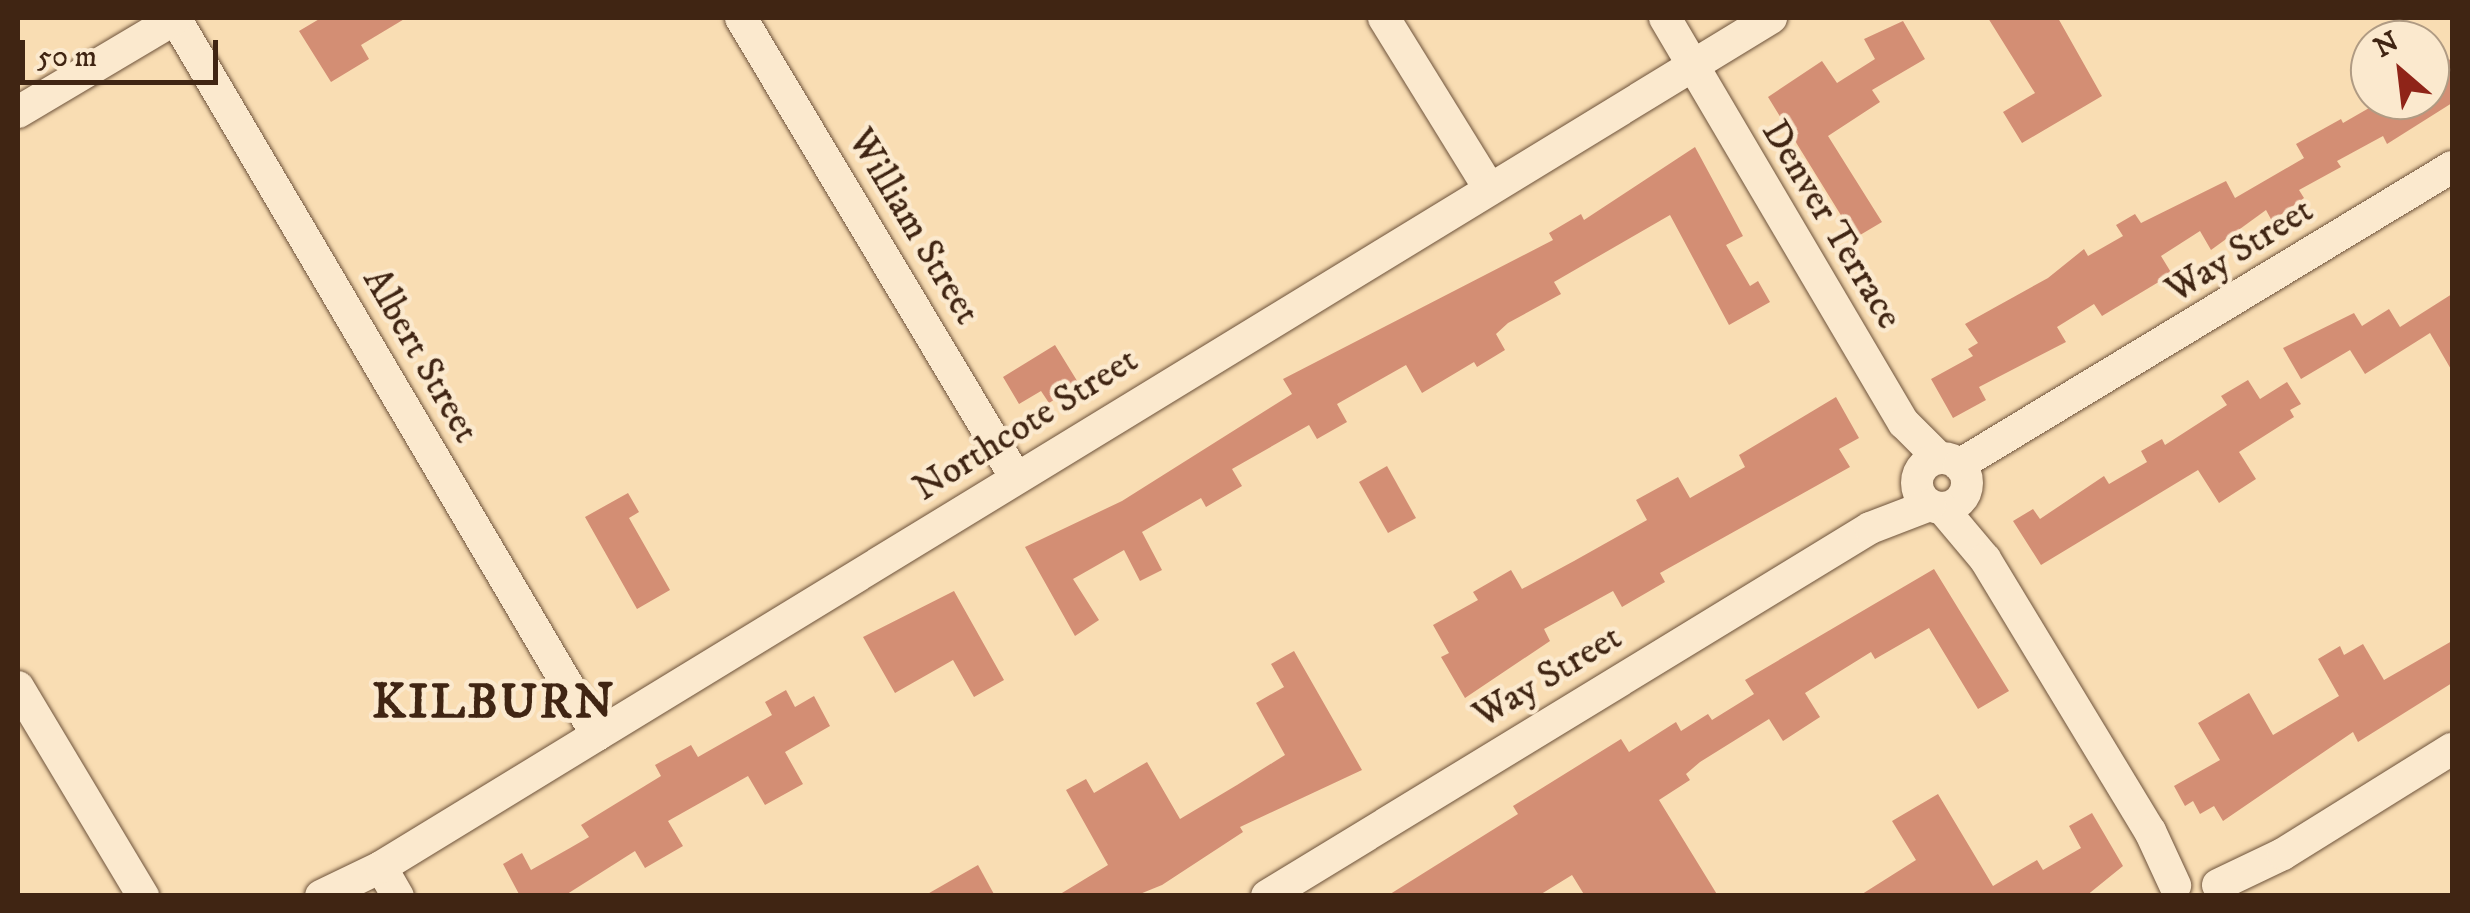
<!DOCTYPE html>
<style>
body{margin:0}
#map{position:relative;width:2470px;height:913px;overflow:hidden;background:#f9ddb3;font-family:"IM FELL DW Pica",serif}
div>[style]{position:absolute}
.building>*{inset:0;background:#d38e74}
.roads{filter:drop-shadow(0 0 2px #6e533b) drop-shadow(0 0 2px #6e533b)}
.minor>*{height:32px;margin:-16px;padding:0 16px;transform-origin:16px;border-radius:16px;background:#fbe9ce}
.minor>.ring{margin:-16px;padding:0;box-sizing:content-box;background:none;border:32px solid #fbe9ce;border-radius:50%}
span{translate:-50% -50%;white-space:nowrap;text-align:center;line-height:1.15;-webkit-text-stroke:9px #fbe9ce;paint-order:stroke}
.street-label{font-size:38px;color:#402513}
.district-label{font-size:48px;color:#402513;font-weight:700;letter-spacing:2.5px}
.frame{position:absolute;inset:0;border:20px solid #402513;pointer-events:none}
.north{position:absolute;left:2350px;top:20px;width:100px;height:100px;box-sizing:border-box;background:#fbe9ce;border:2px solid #b09b83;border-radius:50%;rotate:332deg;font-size:28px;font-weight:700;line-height:40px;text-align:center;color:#402513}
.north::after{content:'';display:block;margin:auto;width:35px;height:45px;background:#8f2418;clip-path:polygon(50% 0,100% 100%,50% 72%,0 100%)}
.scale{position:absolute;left:20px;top:40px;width:198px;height:45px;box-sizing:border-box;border:5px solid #402513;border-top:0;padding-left:12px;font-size:30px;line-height:35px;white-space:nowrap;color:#402513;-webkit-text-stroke:8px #fbe9ce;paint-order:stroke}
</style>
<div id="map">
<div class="building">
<div style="clip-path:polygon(321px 18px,406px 18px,361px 45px,369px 59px,331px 82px,299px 31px)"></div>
<div style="clip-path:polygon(1988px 18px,2058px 18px,2102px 96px,2022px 143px,2003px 112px,2035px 93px)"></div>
<div style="clip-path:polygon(1903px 21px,1925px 59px,1872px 90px,1880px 102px,1828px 136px,1882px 222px,1855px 238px,1768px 97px,1822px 61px,1837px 83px,1875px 59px,1864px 39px)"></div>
<div style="clip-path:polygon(2452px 58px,2452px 103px,2387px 144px,2383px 136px,2337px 161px,2341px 167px,2299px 190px,2304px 198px,2272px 221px,2266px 210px,2211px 250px,2200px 231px,2161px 256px,2172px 274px,2102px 316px,2094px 304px,2057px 327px,2066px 342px,1979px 387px,1986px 400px,1953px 418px,1931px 379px,1973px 356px,1968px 349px,1978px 343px,1965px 324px,2048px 278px,2084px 249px,2088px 256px,2123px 236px,2116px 225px,2135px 214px,2141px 223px,2226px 181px,2235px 198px,2304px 158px,2296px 144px,2341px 119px,2343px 123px,2383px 100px,2430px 100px,2430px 72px)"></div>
<div style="clip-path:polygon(1695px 147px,1743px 236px,1726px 245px,1750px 286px,1758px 281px,1770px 302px,1729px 325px,1670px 215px,1554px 282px,1561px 294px,1508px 323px,1496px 334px,1505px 350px,1477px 367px,1474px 362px,1422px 393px,1406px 365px,1337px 404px,1347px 422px,1317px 439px,1309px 425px,1232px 469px,1242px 486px,1206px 507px,1201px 498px,1142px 532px,1162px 570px,1140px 581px,1124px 550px,1073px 579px,1099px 620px,1075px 636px,1025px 547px,1122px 501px,1292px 394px,1283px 379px,1553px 240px,1549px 233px,1581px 214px,1584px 220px)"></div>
<div style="clip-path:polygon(2452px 294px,2452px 371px,2430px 333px,2365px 374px,2350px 350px,2301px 379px,2283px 348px,2354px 313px,2362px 326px,2389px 309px,2400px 327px)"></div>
<div style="clip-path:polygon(1055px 345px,1079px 384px,1049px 403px,1041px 391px,1019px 404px,1003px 377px)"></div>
<div style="clip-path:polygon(2248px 380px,2260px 399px,2287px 382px,2301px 404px,2290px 410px,2294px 417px,2239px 452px,2256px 479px,2219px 503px,2198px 470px,2041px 565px,2013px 521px,2033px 509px,2040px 519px,2104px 476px,2109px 484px,2147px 462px,2141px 451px,2162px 439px,2165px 445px,2227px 405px,2221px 396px)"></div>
<div style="clip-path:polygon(1836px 397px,1859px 438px,1839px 449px,1850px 467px,1660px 573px,1665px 582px,1622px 607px,1613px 591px,1544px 629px,1550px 641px,1465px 698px,1441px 657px,1449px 653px,1433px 625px,1478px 600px,1473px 592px,1511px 570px,1522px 589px,1574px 561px,1647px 520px,1636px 500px,1678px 477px,1690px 498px,1745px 467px,1739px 455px)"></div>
<div style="clip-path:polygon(1387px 466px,1416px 518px,1388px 533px,1359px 482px)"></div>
<div style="clip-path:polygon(628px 493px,639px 512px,629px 518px,670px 590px,637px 609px,585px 517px)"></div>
<div style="clip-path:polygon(1934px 569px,2009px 691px,1978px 709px,1929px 628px,1875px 659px,1871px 652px,1805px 693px,1820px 717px,1783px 741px,1769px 719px,1700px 762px,1686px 774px,1690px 780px,1659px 800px,1718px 896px,1585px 896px,1572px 875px,1538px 896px,1387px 896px,1518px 814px,1513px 806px,1621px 739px,1629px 752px,1676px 722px,1681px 731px,1708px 714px,1712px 720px,1754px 694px,1745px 680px)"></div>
<div style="clip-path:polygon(954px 591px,1004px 680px,974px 697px,953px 660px,895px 693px,863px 637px)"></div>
<div style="clip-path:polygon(2452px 641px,2452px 683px,2358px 742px,2353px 732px,2223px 821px,2214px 806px,2200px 814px,2193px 801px,2185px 806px,2174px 786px,2220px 760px,2198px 723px,2249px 693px,2273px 735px,2339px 696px,2318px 659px,2340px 646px,2344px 655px,2363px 644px,2384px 680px)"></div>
<div style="clip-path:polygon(1294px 651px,1362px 770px,1240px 827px,1243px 832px,1162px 885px,1135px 896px,1057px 896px,1108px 865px,1066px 790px,1086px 779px,1094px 793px,1147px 762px,1180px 819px,1237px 785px,1285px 755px,1256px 703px,1284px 687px,1271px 664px)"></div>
<div style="clip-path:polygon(786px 690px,795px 707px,814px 696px,830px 726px,785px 752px,803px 784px,765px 805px,748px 776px,668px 821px,683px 846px,645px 868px,635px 851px,564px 896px,520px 896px,503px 864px,522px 853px,531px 870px,570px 848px,589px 837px,581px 825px,661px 776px,655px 765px,691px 745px,698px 757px,772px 715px,765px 702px)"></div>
<div style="clip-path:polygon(1938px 794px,1993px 886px,2037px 860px,2043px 870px,2081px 848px,2069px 826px,2092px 813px,2123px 866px,2086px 896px,1859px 896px,1916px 860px,1892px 821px)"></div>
<div style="clip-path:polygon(978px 865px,995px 896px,924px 896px)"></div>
</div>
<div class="roads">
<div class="minor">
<div style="left:175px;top:18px;width:832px;rotate:59.52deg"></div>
<div style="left:741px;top:18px;width:536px;rotate:59.13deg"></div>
<div style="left:1384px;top:18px;width:200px;rotate:58.3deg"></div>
<div style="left:1665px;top:18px;width:470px;rotate:59.5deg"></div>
<div style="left:1904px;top:423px;width:49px;rotate:45deg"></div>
<div style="left:18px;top:112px;width:184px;rotate:-30.7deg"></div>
<div class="ring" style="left:1917px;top:458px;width:18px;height:18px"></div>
<div style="left:1959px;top:465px;width:576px;rotate:-31.15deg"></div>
<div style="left:1942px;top:508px;width:67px;rotate:49.9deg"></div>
<div style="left:1985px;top:559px;width:318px;rotate:58.8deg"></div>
<div style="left:2150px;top:831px;width:60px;rotate:65.2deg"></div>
<div style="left:18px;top:687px;width:244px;rotate:59.1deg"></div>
<div style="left:381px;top:867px;width:34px;rotate:60deg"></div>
<div style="left:2218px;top:885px;width:72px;rotate:-25.5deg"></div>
<div style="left:2283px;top:854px;width:199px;rotate:-31.9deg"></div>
<div style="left:321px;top:896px;width:67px;rotate:-25.8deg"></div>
<div style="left:381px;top:867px;width:1629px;rotate:-31.42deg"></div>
<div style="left:1267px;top:896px;width:706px;rotate:-31.39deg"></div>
<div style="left:1870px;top:528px;width:64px;rotate:-21deg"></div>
</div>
</div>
<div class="street-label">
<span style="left:1831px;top:225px;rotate:59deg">Denver Terrace</span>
<span style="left:913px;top:227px;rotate:59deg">William Street</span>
<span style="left:2240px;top:251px;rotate:-32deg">Way Street</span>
<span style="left:420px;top:356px;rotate:60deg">Albert Street</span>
<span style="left:1026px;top:425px;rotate:-32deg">Northcote Street</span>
<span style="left:1548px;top:677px;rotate:-31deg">Way Street</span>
</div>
<div class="district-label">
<span style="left:494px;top:704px">KILBURN</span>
</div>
<div class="frame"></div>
<div class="north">N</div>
<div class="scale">50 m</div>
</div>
